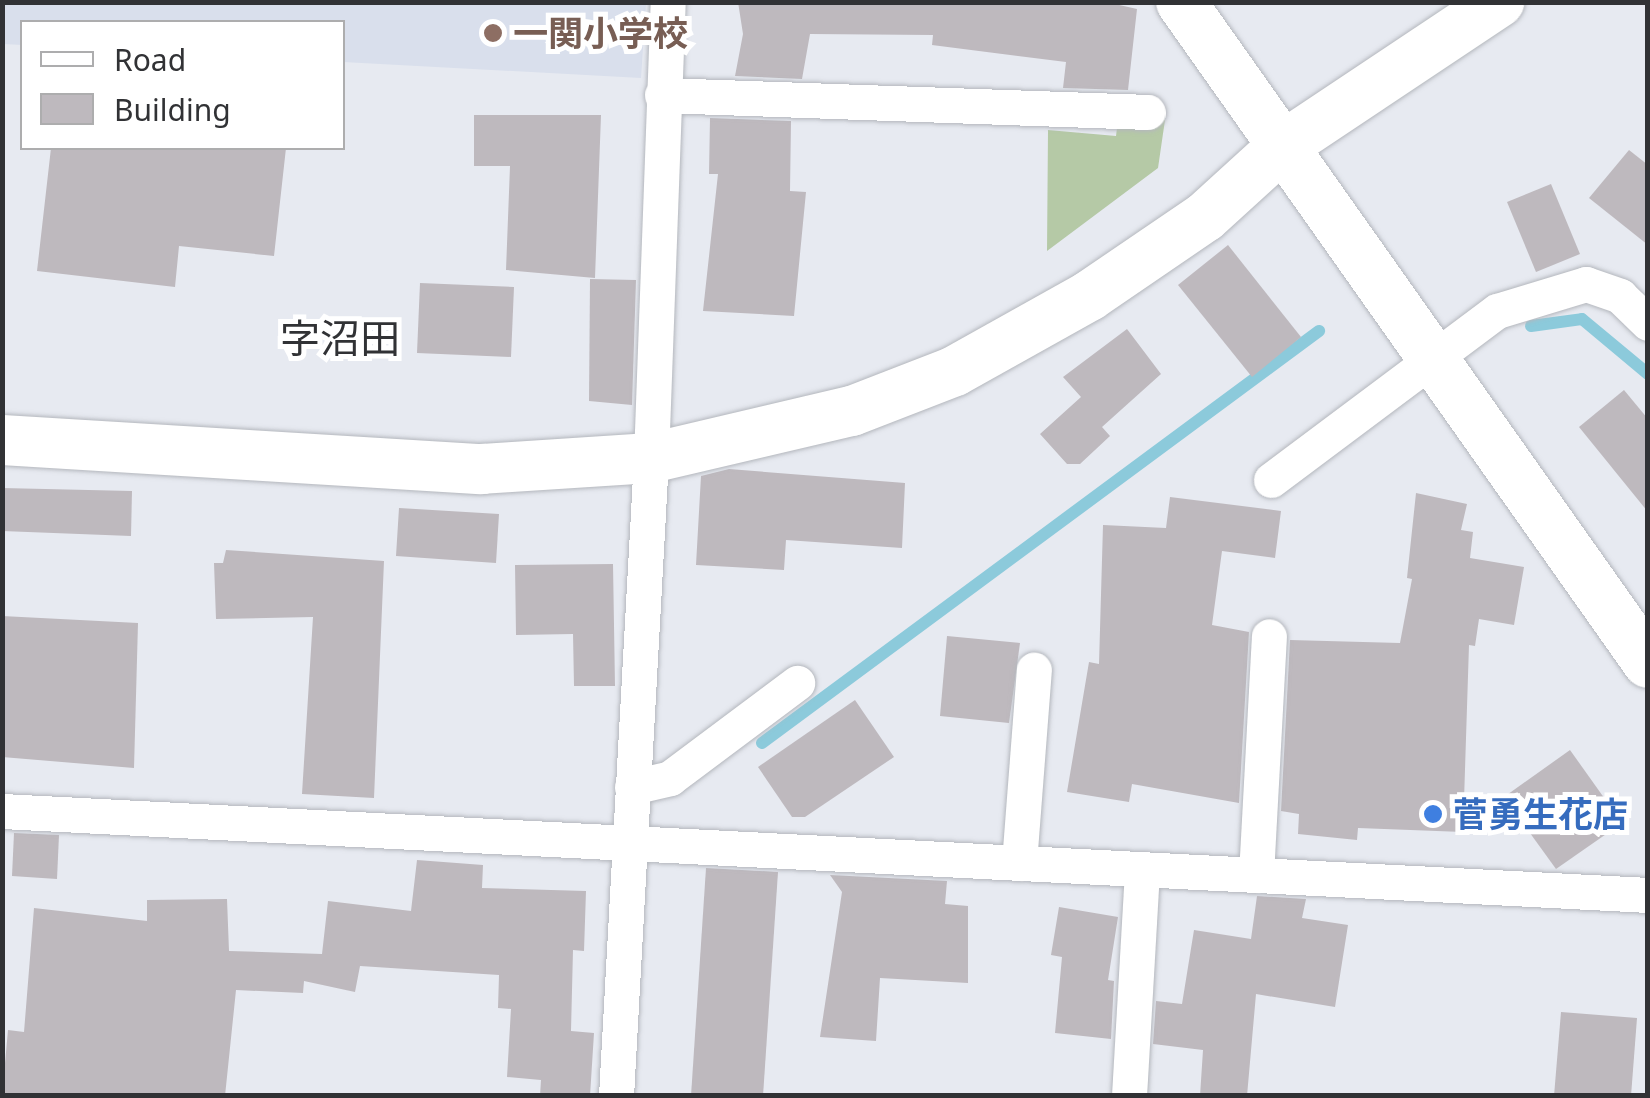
<!DOCTYPE html>
<meta charset="utf-8">
<style>
body{margin:0}
#map{position:relative;width:1650px;height:1098px;overflow:hidden;background:#e7eaf1;font-family:"Noto Sans","Noto Sans JP",sans-serif}
div>[style]{position:absolute}
.built>*{inset:0;background:#d9dfec}
.green>*{inset:0;background:#b5c9a6}
.stream>*{height:12px;margin:-6px;padding:0 6px;transform-origin:6px;border-radius:6px;background:#8ccadb}
.building>*{inset:0;background:#beb9be}
.roads{filter:drop-shadow(0 0 2px #b4b7bd) drop-shadow(0 0 2px #b4b7bd)}
.street>*{height:35px;margin:-17.5px;padding:0 17.5px;transform-origin:17.5px;border-radius:17.5px;background:#fff}
.secondary>*{height:50px;margin:-25px;padding:0 25px;transform-origin:25px;border-radius:25px;background:#fff}
.dots>*{width:28px;height:28px;translate:-50% -50%;box-sizing:border-box;border:5px solid #fff;border-radius:50%}
span{translate:-50% -50%;white-space:nowrap;text-align:center;line-height:1.15;-webkit-text-stroke:10px #fff;paint-order:stroke}
.education-label{font-size:35px;color:#785e54;font-weight:700}
.left{translate:0 -50%;text-align:left}
.shop-label{font-size:35px;color:#366cbe;font-weight:700}
.quarter-label{font-size:40px;color:#313235}
.frame{position:absolute;inset:0;border:5px solid #313235;pointer-events:none}
.legend{position:absolute;left:20px;top:20px;width:325px;height:130px;box-sizing:border-box;background:#fff;border:2px solid #adadae;margin:0;padding:12px 18px;list-style:none;font-size:30px;color:#313235}
.legend li{display:flex;align-items:center;gap:20px;height:50px}
.legend b{width:50px;border:2px solid #adadae}
</style>
<div id="map">
<div class="built">
<div style="clip-path:polygon(2px 3px,3px 2px,646px 3px,641px 78px,343px 62px,342px 22px,22px 22px,22px 45px,3px 44px)"></div>
</div>
<div class="green">
<div style="clip-path:polygon(1118px 120px,1165px 120px,1158px 168px,1047px 251px,1048px 130px,1116px 136px)"></div>
</div>
<div class="stream">
<div style="left:1531px;top:326px;width:51px;rotate:-7.8deg"></div>
<div style="left:1582px;top:319px;width:86px;rotate:39.8deg"></div>
<div style="left:762px;top:743px;width:693px;rotate:-36.49deg"></div>
</div>
<div class="building">
<div style="clip-path:polygon(738px 2px,1106px 2px,1137px 9px,1128px 90px,1063px 88px,1066px 62px,932px 45px,933px 35px,810px 34px,802px 79px,735px 76px,743px 34px)"></div>
<div style="clip-path:polygon(474px 115px,601px 115px,595px 278px,506px 270px,510px 166px,474px 166px)"></div>
<div style="clip-path:polygon(710px 118px,791px 121px,790px 191px,806px 192px,794px 316px,703px 311px,718px 174px,709px 174px)"></div>
<div style="clip-path:polygon(51px 148px,286px 148px,274px 256px,179px 246px,175px 287px,37px 271px)"></div>
<div style="clip-path:polygon(1629px 150px,1648px 165px,1648px 245px,1589px 198px)"></div>
<div style="clip-path:polygon(1551px 184px,1580px 254px,1536px 272px,1507px 202px)"></div>
<div style="clip-path:polygon(1228px 245px,1301px 337px,1252px 377px,1178px 285px)"></div>
<div style="clip-path:polygon(590px 279px,636px 280px,632px 405px,589px 401px)"></div>
<div style="clip-path:polygon(420px 283px,514px 287px,511px 357px,417px 353px)"></div>
<div style="clip-path:polygon(1127px 329px,1161px 374px,1102px 427px,1110px 436px,1080px 464px,1067px 464px,1040px 434px,1081px 397px,1063px 377px)"></div>
<div style="clip-path:polygon(1624px 390px,1648px 419px,1648px 512px,1579px 427px)"></div>
<div style="clip-path:polygon(729px 469px,905px 483px,902px 548px,786px 540px,784px 570px,696px 565px,701px 476px)"></div>
<div style="clip-path:polygon(2px 488px,132px 491px,131px 536px,2px 531px)"></div>
<div style="clip-path:polygon(1416px 493px,1467px 504px,1461px 530px,1473px 532px,1470px 558px,1524px 567px,1514px 625px,1479px 619px,1475px 646px,1469px 645px,1463px 832px,1358px 828px,1357px 840px,1298px 834px,1299px 814px,1281px 811px,1290px 640px,1400px 643px,1412px 579px,1407px 578px)"></div>
<div style="clip-path:polygon(1170px 497px,1281px 511px,1275px 558px,1222px 551px,1212px 625px,1249px 632px,1239px 803px,1132px 784px,1129px 802px,1067px 792px,1089px 662px,1099px 664px,1103px 525px,1166px 528px)"></div>
<div style="clip-path:polygon(399px 508px,499px 514px,496px 563px,396px 556px)"></div>
<div style="clip-path:polygon(226px 550px,384px 561px,374px 798px,302px 794px,313px 617px,216px 619px,214px 563px,223px 563px)"></div>
<div style="clip-path:polygon(613px 564px,615px 686px,574px 686px,573px 634px,516px 635px,515px 565px)"></div>
<div style="clip-path:polygon(2px 616px,138px 623px,134px 768px,2px 757px)"></div>
<div style="clip-path:polygon(947px 636px,1020px 643px,1009px 723px,940px 716px)"></div>
<div style="clip-path:polygon(855px 700px,894px 757px,805px 817px,792px 817px,758px 767px)"></div>
<div style="clip-path:polygon(1570px 750px,1622px 823px,1556px 869px,1504px 797px)"></div>
<div style="clip-path:polygon(14px 833px,59px 835px,57px 879px,12px 876px)"></div>
<div style="clip-path:polygon(417px 860px,483px 865px,482px 888px,586px 891px,584px 951px,573px 950px,571px 1031px,594px 1033px,590px 1096px,540px 1096px,541px 1080px,507px 1077px,511px 1009px,498px 1008px,499px 975px,360px 966px,355px 992px,304px 981px,303px 993px,236px 990px,225px 1096px,2px 1096px,8px 1030px,24px 1032px,34px 908px,147px 921px,147px 900px,227px 899px,229px 951px,322px 954px,328px 901px,411px 911px)"></div>
<div style="clip-path:polygon(706px 868px,778px 872px,763px 1096px,691px 1096px)"></div>
<div style="clip-path:polygon(830px 875px,947px 881px,945px 904px,968px 906px,968px 983px,880px 978px,876px 1041px,820px 1037px,842px 892px)"></div>
<div style="clip-path:polygon(1257px 896px,1306px 899px,1302px 918px,1348px 925px,1335px 1007px,1256px 994px,1247px 1096px,1200px 1096px,1203px 1050px,1153px 1044px,1156px 1001px,1182px 1004px,1194px 930px,1251px 939px)"></div>
<div style="clip-path:polygon(1059px 907px,1118px 917px,1108px 980px,1114px 981px,1111px 1039px,1055px 1033px,1062px 957px,1051px 955px)"></div>
<div style="clip-path:polygon(1561px 1012px,1637px 1018px,1631px 1096px,1554px 1096px)"></div>
</div>
<div class="roads">
<div class="street">
<div style="left:662px;top:95px;width:486px;rotate:2deg"></div>
<div style="left:1271px;top:480px;width:282px;rotate:-36.8deg"></div>
<div style="left:1497px;top:311px;width:93px;rotate:-16.9deg"></div>
<div style="left:1586px;top:284px;width:36px;rotate:19deg"></div>
<div style="left:1620px;top:296px;width:39px;rotate:44deg"></div>
<div style="left:632px;top:787px;width:39px;rotate:-13deg"></div>
<div style="left:670px;top:778px;width:159px;rotate:-36.8deg"></div>
<div style="left:2px;top:811px;width:1648px;rotate:2.92deg"></div>
<div style="left:1019px;top:863px;width:194px;rotate:-85.6deg"></div>
<div style="left:1256px;top:875px;width:239px;rotate:-86.9deg"></div>
<div style="left:616px;top:1096px;width:639px;rotate:-86.86deg"></div>
<div style="left:651px;top:458px;width:456px;rotate:-87.9deg"></div>
<div style="left:1129px;top:1096px;width:227px;rotate:-86.7deg"></div>
</div>
<div class="secondary">
<div style="left:1181px;top:2px;width:809px;rotate:54.76deg"></div>
<div style="left:2px;top:440px;width:480px;rotate:3.5deg"></div>
<div style="left:481px;top:469px;width:170px;rotate:-3.7deg"></div>
<div style="left:651px;top:458px;width:206px;rotate:-13.2deg"></div>
<div style="left:852px;top:411px;width:110px;rotate:-21.2deg"></div>
<div style="left:955px;top:371px;width:154px;rotate:-29.2deg"></div>
<div style="left:1089px;top:296px;width:140px;rotate:-34.3deg"></div>
<div style="left:1205px;top:217px;width:105px;rotate:-42.3deg"></div>
<div style="left:1283px;top:146px;width:260px;rotate:-33.7deg"></div>
</div>
</div>
<div class="dots">
<div style="left:493px;top:33px;background:#8d6e63"></div>
<div style="left:1433px;top:814px;background:#3f7fe0"></div>
</div>
<div class="education-label">
<span class="left" style="left:513px;top:33px">一関小学校</span>
</div>
<div class="shop-label">
<span class="left" style="left:1453px;top:814px">菅勇生花店</span>
</div>
<div class="quarter-label">
<span style="left:340px;top:338px">字沼田</span>
</div>
<div class="frame"></div>
<ul class="legend">
<li><b style="height:12px;background:#fff"></b>Road</li>
<li><b style="height:28px;background:#beb9be"></b>Building</li>
</ul>
</div>
